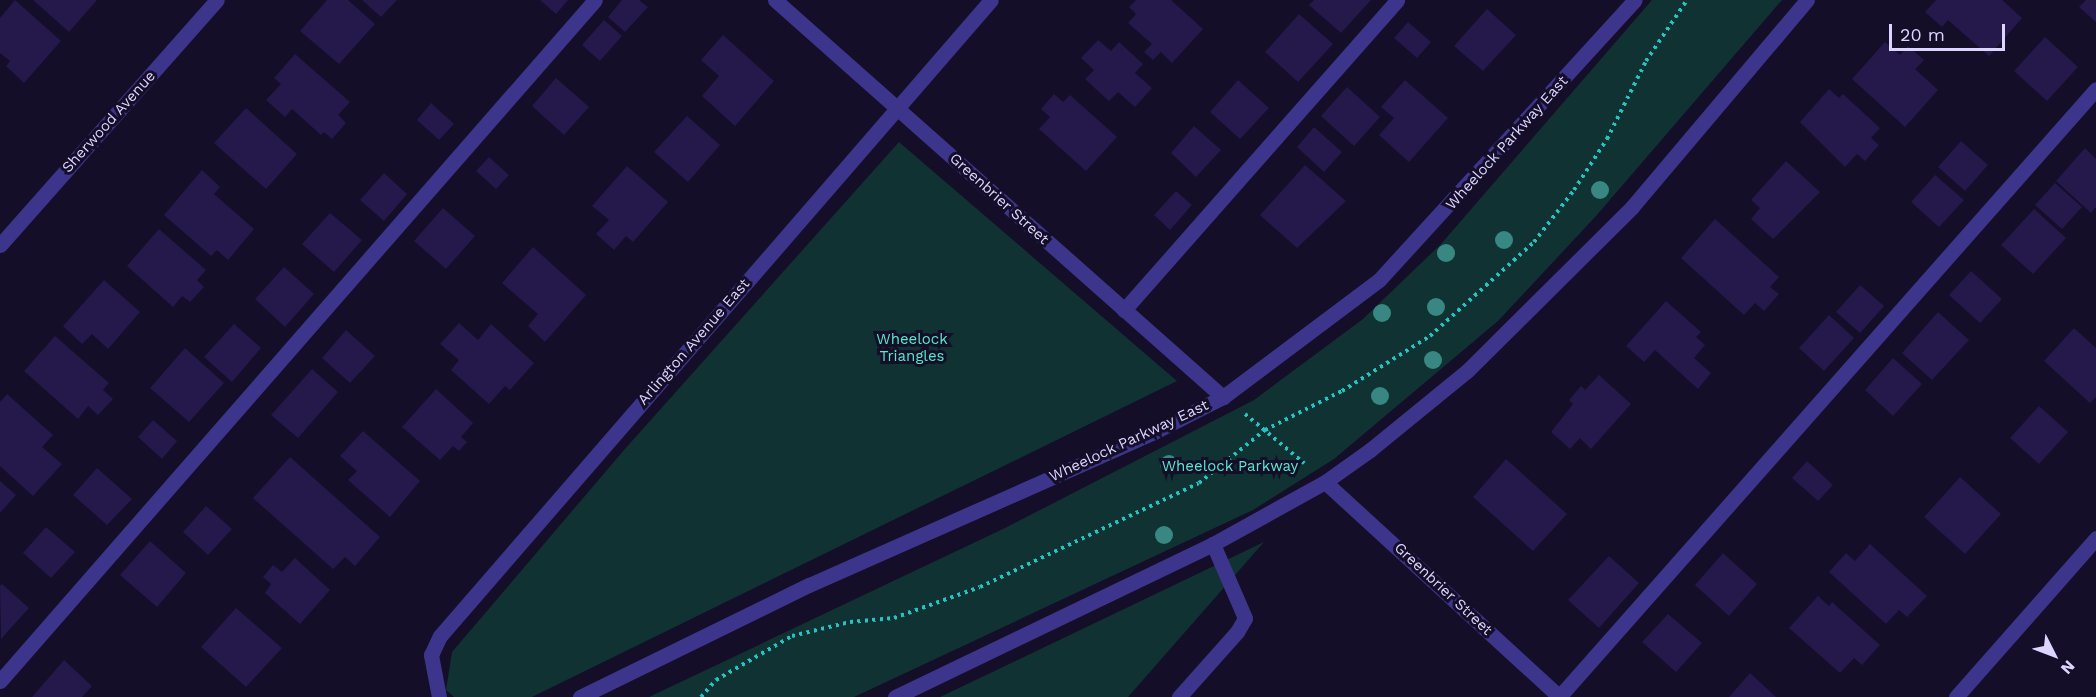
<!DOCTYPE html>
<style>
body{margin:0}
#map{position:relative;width:2096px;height:697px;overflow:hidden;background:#140e28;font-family:"Work Sans",sans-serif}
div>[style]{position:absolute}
.green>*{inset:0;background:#103233}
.building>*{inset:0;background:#25184b}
.path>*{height:4px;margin-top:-2px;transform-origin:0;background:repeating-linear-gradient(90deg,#25c3c1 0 3px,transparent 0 7.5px)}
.service>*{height:15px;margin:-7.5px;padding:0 7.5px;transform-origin:7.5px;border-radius:7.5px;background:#3c358b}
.minor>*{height:15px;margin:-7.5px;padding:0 7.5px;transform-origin:7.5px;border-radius:7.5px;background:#3c358b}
.tertiary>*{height:15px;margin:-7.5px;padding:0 7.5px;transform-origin:7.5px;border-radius:7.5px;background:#3c358b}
.trees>*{width:18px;height:18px;margin:-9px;border-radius:50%;background:#388782}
span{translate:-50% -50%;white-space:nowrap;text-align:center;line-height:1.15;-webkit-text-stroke:6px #140e28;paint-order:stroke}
.street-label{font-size:15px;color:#dcd5ff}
.park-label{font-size:15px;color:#56eacc}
.north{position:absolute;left:2024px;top:625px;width:60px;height:60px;-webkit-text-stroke:4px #140e28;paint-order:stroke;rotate:132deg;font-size:16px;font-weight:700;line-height:24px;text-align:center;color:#dcd5ff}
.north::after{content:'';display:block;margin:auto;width:21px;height:27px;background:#dcd5ff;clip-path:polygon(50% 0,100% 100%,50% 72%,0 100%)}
.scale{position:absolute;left:1889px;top:24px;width:116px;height:27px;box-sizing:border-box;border:3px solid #dcd5ff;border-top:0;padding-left:8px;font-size:18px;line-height:21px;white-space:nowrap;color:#dcd5ff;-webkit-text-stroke:4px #140e28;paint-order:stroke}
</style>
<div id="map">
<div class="green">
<div style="clip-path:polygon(1652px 0,1782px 0,1596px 216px,1498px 321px,1334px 459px,1253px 510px,854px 697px,649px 697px,1005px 528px,1254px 400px,1363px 319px,1441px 244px)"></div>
<div style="clip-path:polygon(899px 142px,1177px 381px,532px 697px,454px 697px,446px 690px,452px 652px,624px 450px)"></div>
<div style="clip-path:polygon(1264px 542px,1128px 697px,940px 697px)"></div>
</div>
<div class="building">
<div style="clip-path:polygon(15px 0,61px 41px,24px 83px,6px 66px,10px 61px,0 53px,0 18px)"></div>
<div style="clip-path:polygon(33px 0,97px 0,69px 32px)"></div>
<div style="clip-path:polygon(327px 0,348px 0,375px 24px,339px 64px,300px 31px)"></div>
<div style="clip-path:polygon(362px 0,397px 0,381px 17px)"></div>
<div style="clip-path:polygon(540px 0,568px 0,556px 14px)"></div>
<div style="clip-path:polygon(622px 0,639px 0,648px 7px,625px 32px,608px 17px)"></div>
<div style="clip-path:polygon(1136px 0,1171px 0,1203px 29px,1172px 63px,1161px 52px,1153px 60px,1144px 52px,1152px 44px,1128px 23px,1136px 14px,1129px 7px)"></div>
<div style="clip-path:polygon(1314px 0,1371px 0,1341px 33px,1309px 5px)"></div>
<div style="clip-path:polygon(1936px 0,2002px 0,2022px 18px,1989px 56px,1948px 20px,1942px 27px,1925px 12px)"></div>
<div style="clip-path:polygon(2086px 0,2096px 0,2096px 22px,2079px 7px)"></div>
<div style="clip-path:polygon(1487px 9px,1516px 35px,1483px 71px,1454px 46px)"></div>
<div style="clip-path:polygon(1299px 14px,1333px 44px,1298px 82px,1265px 52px)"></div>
<div style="clip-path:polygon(604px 20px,622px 36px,600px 61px,582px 45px)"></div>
<div style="clip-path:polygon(1408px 22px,1431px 42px,1417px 58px,1394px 38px)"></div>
<div style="clip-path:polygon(723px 35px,774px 81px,735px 126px,702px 96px,719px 76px,701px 60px)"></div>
<div style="clip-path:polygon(2045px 37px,2078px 67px,2047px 101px,2014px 71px)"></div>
<div style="clip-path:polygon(1098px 40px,1111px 51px,1119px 42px,1143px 64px,1135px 73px,1152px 88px,1135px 107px,1118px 92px,1109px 101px,1085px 79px,1094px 70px,1081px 58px)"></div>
<div style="clip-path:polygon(1885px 42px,1900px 55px,1908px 46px,1924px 60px,1915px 69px,1938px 90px,1905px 127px,1852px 79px)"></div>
<div style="clip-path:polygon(295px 54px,350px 102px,338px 115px,346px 123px,332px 139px,324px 132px,321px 135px,292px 109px,285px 117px,266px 100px,281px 84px,274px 78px)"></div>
<div style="clip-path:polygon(556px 78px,589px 107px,564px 135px,532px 106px)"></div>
<div style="clip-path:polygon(1238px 80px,1269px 108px,1240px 139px,1210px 112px)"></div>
<div style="clip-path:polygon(1405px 80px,1448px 118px,1409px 162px,1379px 135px,1394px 118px,1381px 107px)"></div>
<div style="clip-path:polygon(1347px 87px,1380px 117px,1354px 146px,1321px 116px)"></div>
<div style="clip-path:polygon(1829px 89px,1839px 98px,1843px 94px,1880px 128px,1871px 138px,1879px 145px,1865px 161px,1857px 154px,1845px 167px,1800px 122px)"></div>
<div style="clip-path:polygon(1054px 94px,1063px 102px,1070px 95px,1117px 137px,1086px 171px,1039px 129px,1050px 117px,1041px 109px)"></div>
<div style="clip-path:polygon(431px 103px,454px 124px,439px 140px,417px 120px)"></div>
<div style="clip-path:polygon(246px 108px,297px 154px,266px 189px,214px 143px)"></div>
<div style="clip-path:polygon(687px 116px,720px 145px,688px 182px,654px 152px)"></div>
<div style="clip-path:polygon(1194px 126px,1221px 150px,1196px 177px,1171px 153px)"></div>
<div style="clip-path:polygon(1314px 127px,1342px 152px,1324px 172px,1297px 147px)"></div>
<div style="clip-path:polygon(1961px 141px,1988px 165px,1965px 191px,1938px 167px)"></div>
<div style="clip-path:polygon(2085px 148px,2096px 159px,2096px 207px,2091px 213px,2056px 181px)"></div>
<div style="clip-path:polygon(489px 157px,509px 175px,496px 189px,476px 171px)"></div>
<div style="clip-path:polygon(1786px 161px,1820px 192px,1773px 239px,1751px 219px,1760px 208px,1751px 200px)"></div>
<div style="clip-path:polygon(1305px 165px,1346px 201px,1297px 248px,1260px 215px)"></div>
<div style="clip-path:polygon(627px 166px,668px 202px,633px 242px,626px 236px,614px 250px,596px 234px,609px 220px,592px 206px)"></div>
<div style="clip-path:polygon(202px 170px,220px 187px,214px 194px,254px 229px,228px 260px,217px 250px,211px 256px,164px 215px)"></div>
<div style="clip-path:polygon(384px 173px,407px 194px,384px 221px,360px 200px)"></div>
<div style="clip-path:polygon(1935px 175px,1964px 200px,1939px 227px,1911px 202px)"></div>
<div style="clip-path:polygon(2055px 183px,2082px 207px,2062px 229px,2035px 205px)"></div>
<div style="clip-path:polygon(1176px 191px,1192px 205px,1170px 230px,1154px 215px)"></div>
<div style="clip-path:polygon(443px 208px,475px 236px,446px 269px,414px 241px)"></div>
<div style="clip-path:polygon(2034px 209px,2066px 238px,2033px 274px,2001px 245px)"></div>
<div style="clip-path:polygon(330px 213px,362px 240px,334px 272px,302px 244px)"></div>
<div style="clip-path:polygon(1715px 219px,1779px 277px,1770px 287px,1779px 294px,1764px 311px,1755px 303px,1744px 315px,1681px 258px)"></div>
<div style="clip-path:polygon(159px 229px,206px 270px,197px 280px,204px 287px,190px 302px,182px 296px,173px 307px,127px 266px)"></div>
<div style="clip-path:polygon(533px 247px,586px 295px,545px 342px,528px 326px,538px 314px,502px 283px)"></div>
<div style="clip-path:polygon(284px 267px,314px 294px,285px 327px,255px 299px)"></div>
<div style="clip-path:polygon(1971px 271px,2002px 299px,1980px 323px,1949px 295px)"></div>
<div style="clip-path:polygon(104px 280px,140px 312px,108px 349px,92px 334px,82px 344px,63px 326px)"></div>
<div style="clip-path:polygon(1860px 285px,1884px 306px,1860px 333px,1836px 312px)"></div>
<div style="clip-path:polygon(1666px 301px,1701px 332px,1696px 337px,1705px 345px,1694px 358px,1711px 373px,1698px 389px,1655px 350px,1644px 362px,1626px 346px)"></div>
<div style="clip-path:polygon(1938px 312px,1969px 340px,1932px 380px,1902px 353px)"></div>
<div style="clip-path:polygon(1829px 315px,1854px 338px,1824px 371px,1799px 348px)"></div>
<div style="clip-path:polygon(459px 323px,478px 340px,491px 324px,534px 363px,510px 390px,505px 386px,489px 404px,451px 370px,459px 360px,440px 344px)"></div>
<div style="clip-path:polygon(234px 324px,261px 348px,232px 382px,204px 357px)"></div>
<div style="clip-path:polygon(2074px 328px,2096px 348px,2096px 397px,2090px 403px,2044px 361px)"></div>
<div style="clip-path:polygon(346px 330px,375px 356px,350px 383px,322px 358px)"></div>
<div style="clip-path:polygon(55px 336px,109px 383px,103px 390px,113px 399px,98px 415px,88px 406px,78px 419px,24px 371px)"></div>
<div style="clip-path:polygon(185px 348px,224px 383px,189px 422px,150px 388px)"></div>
<div style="clip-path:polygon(1893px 358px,1922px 384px,1893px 416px,1865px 390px)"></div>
<div style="clip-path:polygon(312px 369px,338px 392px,298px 438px,271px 415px)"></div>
<div style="clip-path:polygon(1599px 375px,1631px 404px,1591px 449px,1580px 438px,1570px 449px,1551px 432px,1573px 404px,1569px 400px,1581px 386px,1585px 390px)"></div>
<div style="clip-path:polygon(436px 389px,473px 423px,461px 437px,467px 442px,459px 451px,453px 446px,440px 460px,402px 427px)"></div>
<div style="clip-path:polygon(7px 394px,53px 435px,42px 447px,62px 464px,33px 496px,0 466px,0 402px)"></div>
<div style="clip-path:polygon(2039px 406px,2068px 432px,2039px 464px,2010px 438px)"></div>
<div style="clip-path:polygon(153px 420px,177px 441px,162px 459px,138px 437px)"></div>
<div style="clip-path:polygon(363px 431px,420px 481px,390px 517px,348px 480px,357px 471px,340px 456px)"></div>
<div style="clip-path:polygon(290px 457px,380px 537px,355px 566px,345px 557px,333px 569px,253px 498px)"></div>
<div style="clip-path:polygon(1506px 459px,1567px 514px,1533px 551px,1473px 497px)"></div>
<div style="clip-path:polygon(1807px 461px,1833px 485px,1818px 501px,1792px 478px)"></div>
<div style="clip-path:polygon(97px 468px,132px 499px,107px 525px,73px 495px)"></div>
<div style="clip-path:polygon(1960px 477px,2001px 514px,1965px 554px,1924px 517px)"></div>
<div style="clip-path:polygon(0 481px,16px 495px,0 513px)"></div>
<div style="clip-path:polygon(206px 506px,232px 529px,208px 555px,183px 532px)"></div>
<div style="clip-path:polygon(46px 527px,75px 552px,51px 578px,23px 553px)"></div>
<div style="clip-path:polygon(150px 541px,186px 573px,157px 607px,120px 575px)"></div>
<div style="clip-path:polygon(1870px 544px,1927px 596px,1907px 617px,1899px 610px,1886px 624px,1829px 572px,1846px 553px,1855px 561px)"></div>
<div style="clip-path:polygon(1723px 553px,1757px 584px,1729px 616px,1695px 585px)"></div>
<div style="clip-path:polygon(1609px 556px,1639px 583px,1599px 628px,1568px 600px)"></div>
<div style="clip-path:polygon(295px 558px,330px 590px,300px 624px,265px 593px,271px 584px,263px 577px,273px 565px,282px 572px)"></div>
<div style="clip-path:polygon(2px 584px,29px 608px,1px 639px,0 586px)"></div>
<div style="clip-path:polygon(1818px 596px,1829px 606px,1832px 602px,1880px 645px,1862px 665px,1854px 658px,1840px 673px,1789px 628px)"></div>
<div style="clip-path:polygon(236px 608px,282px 648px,246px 687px,201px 647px)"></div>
<div style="clip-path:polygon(1668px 614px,1702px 643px,1676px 672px,1642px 642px)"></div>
<div style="clip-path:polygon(64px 660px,92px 686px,82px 697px,32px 697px)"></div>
<div style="clip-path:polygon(1750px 673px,1776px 697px,1729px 697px)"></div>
</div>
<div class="path">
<div style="left:1245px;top:414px;width:77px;rotate:39.7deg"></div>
<div style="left:701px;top:697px;width:23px;rotate:-49deg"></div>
<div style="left:716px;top:680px;width:88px;rotate:-30.1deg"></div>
<div style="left:792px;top:636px;width:60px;rotate:-13.6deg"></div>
<div style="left:850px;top:622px;width:44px;rotate:-5.2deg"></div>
<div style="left:894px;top:618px;width:91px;rotate:-19.8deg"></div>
<div style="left:980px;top:587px;width:242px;rotate:-25.4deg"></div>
<div style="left:1199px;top:483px;width:85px;rotate:-38.8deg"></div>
<div style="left:1265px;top:430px;width:86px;rotate:-26.9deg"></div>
<div style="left:1342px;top:391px;width:104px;rotate:-32deg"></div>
<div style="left:1430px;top:336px;width:140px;rotate:-42.1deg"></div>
<div style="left:1534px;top:242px;width:66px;rotate:-52.4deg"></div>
<div style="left:1574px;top:190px;width:61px;rotate:-57.1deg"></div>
<div style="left:1607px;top:139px;width:87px;rotate:-63.4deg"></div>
<div style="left:1646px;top:61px;width:73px;rotate:-56.1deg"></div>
</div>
<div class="service">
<div style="left:1124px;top:310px;width:413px;rotate:-48.6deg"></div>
<div style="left:0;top:681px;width:904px;rotate:-48.86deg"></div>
<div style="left:1559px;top:697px;width:811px;rotate:-48.55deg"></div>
</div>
<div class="minor">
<div style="left:775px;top:0;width:599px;rotate:41.55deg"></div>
<div style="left:0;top:245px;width:327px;rotate:-48.5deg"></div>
<div style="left:1325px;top:482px;width:319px;rotate:42.5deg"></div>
<div style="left:439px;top:697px;width:43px;rotate:-100.8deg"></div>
<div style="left:431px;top:655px;width:21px;rotate:-65deg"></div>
<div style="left:440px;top:636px;width:841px;rotate:-49.1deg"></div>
<div style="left:1179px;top:697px;width:87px;rotate:-48.3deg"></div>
<div style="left:1237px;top:632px;width:16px;rotate:-60deg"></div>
<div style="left:1245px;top:618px;width:81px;rotate:-113.4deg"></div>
<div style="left:1956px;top:697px;width:212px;rotate:-48.6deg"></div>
</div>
<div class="tertiary">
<div style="left:580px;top:697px;width:255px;rotate:-26.1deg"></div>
<div style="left:809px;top:585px;width:377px;rotate:-23.9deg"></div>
<div style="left:1154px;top:432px;width:77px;rotate:-26.9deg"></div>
<div style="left:1223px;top:397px;width:195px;rotate:-36.9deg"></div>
<div style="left:1379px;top:280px;width:379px;rotate:-47.6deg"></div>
<div style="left:895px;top:697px;width:353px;rotate:-25.7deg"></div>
<div style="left:1213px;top:544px;width:128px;rotate:-29deg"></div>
<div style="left:1325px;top:482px;width:55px;rotate:-35.4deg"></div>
<div style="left:1370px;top:450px;width:125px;rotate:-39.2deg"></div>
<div style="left:1467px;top:371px;width:233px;rotate:-44.8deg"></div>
<div style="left:1632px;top:207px;width:271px;rotate:-49.8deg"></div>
</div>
<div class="trees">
<div style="left:1600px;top:190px"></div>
<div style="left:1504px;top:240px"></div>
<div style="left:1446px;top:253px"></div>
<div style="left:1436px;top:307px"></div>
<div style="left:1382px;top:313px"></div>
<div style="left:1433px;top:360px"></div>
<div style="left:1380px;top:396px"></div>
<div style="left:1169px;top:464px"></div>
<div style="left:1164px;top:535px"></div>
</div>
<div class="street-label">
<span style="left:109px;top:122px;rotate:-48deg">Sherwood Avenue</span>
<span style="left:1507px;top:143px;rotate:-48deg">Wheelock Parkway East</span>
<span style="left:999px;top:199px;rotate:42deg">Greenbrier Street</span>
<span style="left:694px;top:342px;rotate:-49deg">Arlington Avenue East</span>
<span style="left:1129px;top:441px;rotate:-25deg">Wheelock Parkway East</span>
<span style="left:1443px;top:589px;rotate:43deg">Greenbrier Street</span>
</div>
<div class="park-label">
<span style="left:912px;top:348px">Wheelock<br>Triangles</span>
<span style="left:1230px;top:467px">Wheelock Parkway</span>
</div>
<div class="north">N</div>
<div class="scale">20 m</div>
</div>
